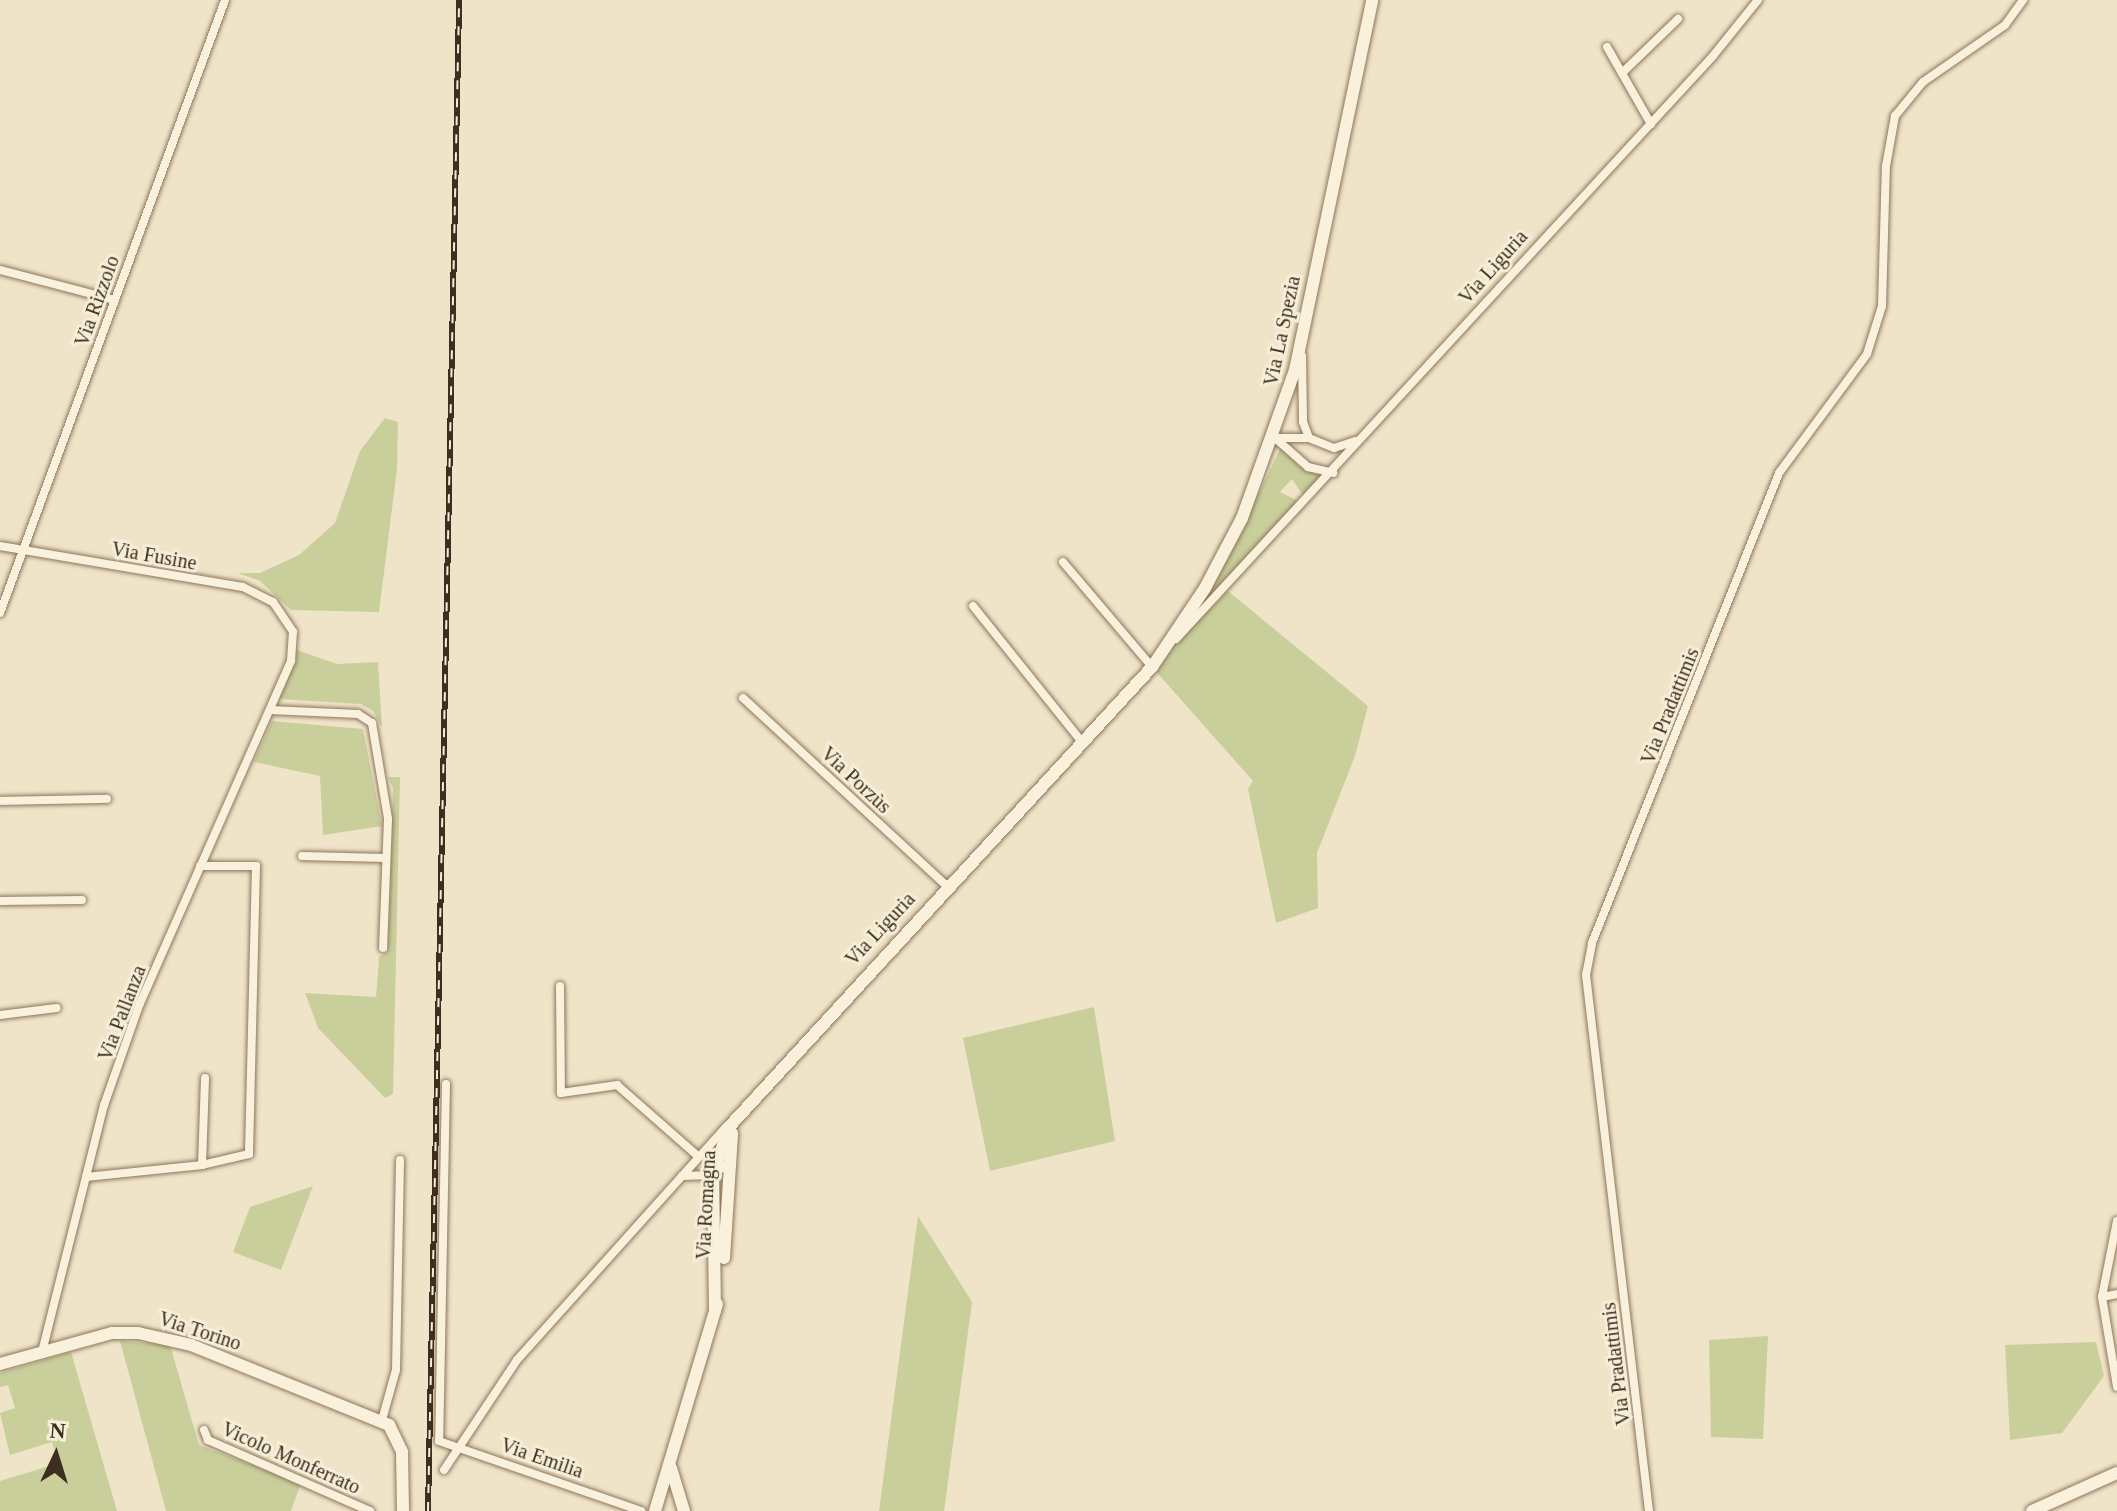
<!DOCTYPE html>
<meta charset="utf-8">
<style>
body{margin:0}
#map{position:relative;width:2117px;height:1511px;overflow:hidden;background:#f0e4c8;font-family:"Times New Roman",serif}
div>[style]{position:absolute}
.green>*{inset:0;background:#c9cf9b}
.roads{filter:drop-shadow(0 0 2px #8d765c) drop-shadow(0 0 2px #8d765c)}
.street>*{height:8px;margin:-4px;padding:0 4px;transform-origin:4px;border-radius:4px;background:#faf1dc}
.secondary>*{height:12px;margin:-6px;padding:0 6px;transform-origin:6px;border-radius:6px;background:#faf1dc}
.rail>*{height:6px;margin-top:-3px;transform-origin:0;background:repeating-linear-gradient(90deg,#f7eed8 0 9px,#3d2e20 0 18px);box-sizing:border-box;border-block:2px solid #3d2e20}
span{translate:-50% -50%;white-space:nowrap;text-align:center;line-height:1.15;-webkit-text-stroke:6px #f7eed8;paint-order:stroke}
.street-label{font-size:20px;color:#3d2e20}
.north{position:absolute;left:16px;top:1415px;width:80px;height:80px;-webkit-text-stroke:6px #f7eed8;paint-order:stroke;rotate:4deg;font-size:22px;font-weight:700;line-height:32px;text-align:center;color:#3d2e20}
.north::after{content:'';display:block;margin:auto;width:28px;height:36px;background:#3d2e20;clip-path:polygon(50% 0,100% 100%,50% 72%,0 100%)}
</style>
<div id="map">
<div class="green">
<div style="clip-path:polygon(385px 418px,398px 422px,397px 469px,379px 612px,291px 610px,260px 581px,238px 573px,260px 573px,299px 555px,335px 523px,360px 451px)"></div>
<div style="clip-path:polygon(1281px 447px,1300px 467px,1323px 477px,1304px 497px,1292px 479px,1280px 492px,1300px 502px,1206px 603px)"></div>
<div style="clip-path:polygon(1228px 591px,1368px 706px,1355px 756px,1317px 853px,1318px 908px,1276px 923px,1248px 789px,1253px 781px,1152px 667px)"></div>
<div style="clip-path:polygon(297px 650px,337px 664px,378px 662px,382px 727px,373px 711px,361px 704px,279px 699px)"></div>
<div style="clip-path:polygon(272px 721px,363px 729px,382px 826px,323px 835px,320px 776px,254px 762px)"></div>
<div style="clip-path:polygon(388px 777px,400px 777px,393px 1094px,385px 1098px,318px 1028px,305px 993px,376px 997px,379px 957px,388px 951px,393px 788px)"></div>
<div style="clip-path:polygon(1094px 1007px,1115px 1141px,990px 1171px,963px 1038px)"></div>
<div style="clip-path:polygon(313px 1186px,281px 1270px,233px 1252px,250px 1207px)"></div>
<div style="clip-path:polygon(918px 1216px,972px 1302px,944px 1511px,879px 1511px)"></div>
<div style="clip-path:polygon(1768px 1336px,1763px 1439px,1711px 1437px,1709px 1340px)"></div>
<div style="clip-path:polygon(120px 1341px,170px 1345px,199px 1445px,301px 1483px,291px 1511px,166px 1511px)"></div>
<div style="clip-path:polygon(2096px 1342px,2104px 1376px,2062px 1433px,2010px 1440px,2005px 1345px)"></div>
<div style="clip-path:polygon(71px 1352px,117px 1511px,0 1511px,0 1481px,59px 1463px,52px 1442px,10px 1455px,0 1413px,15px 1408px,8px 1385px,0 1387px,0 1373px)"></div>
</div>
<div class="roads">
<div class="street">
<div style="left:1607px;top:47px;width:89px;rotate:60.3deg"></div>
<div style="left:1622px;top:73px;width:78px;rotate:-44deg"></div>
<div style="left:0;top:270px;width:118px;rotate:14.7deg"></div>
<div style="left:1302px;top:356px;width:66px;rotate:89.1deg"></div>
<div style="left:1303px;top:422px;width:17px;rotate:69deg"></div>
<div style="left:1275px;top:438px;width:34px"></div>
<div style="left:1309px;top:438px;width:27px;rotate:22deg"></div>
<div style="left:1334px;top:448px;width:23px;rotate:-18deg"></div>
<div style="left:1275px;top:438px;width:44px;rotate:41.3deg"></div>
<div style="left:1308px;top:467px;width:26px;rotate:13deg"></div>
<div style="left:0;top:546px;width:246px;rotate:9.6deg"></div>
<div style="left:243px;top:587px;width:34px;rotate:27deg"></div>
<div style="left:273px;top:602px;width:36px;rotate:56deg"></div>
<div style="left:293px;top:632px;width:29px;rotate:94deg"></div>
<div style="left:291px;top:661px;width:374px;rotate:113.8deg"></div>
<div style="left:140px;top:1003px;width:108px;rotate:109.4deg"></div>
<div style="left:104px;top:1105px;width:254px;rotate:104.1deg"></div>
<div style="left:1063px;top:562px;width:138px;rotate:49.7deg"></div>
<div style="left:973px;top:606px;width:174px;rotate:51.3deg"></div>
<div style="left:0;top:613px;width:653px;rotate:-69.84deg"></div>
<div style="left:1176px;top:639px;width:793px;rotate:-47.35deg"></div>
<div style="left:1713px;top:56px;width:72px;rotate:-51.2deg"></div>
<div style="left:743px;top:698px;width:277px;rotate:42.7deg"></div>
<div style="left:270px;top:710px;width:88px;rotate:2.6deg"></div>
<div style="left:358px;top:714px;width:17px;rotate:33deg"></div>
<div style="left:372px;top:723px;width:97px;rotate:80.5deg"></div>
<div style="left:388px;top:819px;width:129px;rotate:92.2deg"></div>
<div style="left:0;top:801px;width:107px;rotate:-1.1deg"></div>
<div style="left:302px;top:856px;width:84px;rotate:1.4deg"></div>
<div style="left:200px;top:866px;width:56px"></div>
<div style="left:256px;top:866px;width:288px;rotate:91.4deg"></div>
<div style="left:249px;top:1154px;width:48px;rotate:166.8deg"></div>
<div style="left:0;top:901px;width:82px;rotate:-0.7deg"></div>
<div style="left:560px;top:986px;width:107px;rotate:89.5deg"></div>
<div style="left:561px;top:1093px;width:57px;rotate:-8.1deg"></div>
<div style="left:617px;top:1085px;width:109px;rotate:41.3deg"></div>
<div style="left:0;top:1015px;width:57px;rotate:-7deg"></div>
<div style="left:446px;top:1084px;width:357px;rotate:91.1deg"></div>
<div style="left:439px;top:1441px;width:214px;rotate:19.1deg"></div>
<div style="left:682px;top:1176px;width:31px;rotate:-2deg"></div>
<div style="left:713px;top:1175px;width:16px;rotate:-38deg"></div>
<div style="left:86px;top:1177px;width:117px;rotate:-5.9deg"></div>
<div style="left:202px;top:1165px;width:87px;rotate:-88deg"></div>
<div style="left:2117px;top:1221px;width:77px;rotate:101.2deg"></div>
<div style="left:2102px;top:1297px;width:91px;rotate:80.5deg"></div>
<div style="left:2102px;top:1297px;width:15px;rotate:-11deg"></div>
<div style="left:382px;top:1420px;width:52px;rotate:-74.4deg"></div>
<div style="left:396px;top:1370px;width:210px;rotate:-88.9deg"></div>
<div style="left:204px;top:1430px;width:11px;rotate:68deg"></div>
<div style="left:208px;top:1440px;width:177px;rotate:23.7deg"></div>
<div style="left:444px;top:1470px;width:132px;rotate:-56.4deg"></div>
<div style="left:517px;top:1360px;width:314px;rotate:-48.1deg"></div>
<div style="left:1649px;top:1511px;width:540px;rotate:-96.7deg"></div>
<div style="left:1586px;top:975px;width:33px;rotate:-79deg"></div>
<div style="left:1592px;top:943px;width:506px;rotate:-68.3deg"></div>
<div style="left:1779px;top:473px;width:148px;rotate:-53.5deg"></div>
<div style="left:1867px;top:354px;width:50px;rotate:-72.6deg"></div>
<div style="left:1882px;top:306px;width:140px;rotate:-88.4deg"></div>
<div style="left:1886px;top:166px;width:51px;rotate:-79.8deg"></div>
<div style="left:1895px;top:116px;width:44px;rotate:-50.5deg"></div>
<div style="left:1923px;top:82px;width:100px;rotate:-34.8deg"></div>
<div style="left:2005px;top:25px;width:31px;rotate:-54deg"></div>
</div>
<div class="secondary">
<div style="left:724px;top:1258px;width:125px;rotate:-86.3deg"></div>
<div style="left:715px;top:1311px;width:136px;rotate:-90.8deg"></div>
<div style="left:713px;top:1175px;width:51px;rotate:-71.6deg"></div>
<div style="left:729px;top:1127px;width:625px;rotate:-47.4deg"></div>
<div style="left:1152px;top:667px;width:95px;rotate:-56.1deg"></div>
<div style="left:1205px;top:588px;width:79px;rotate:-62.1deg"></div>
<div style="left:1242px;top:518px;width:157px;rotate:-70.3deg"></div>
<div style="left:1295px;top:370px;width:378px;rotate:-78.2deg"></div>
<div style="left:0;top:1364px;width:116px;rotate:-15.5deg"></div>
<div style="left:112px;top:1333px;width:26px"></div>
<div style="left:138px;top:1333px;width:54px;rotate:12.8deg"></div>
<div style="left:191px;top:1345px;width:214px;rotate:22deg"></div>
<div style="left:389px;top:1425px;width:30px;rotate:64deg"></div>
<div style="left:402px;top:1452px;width:59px;rotate:89deg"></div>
<div style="left:671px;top:1468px;width:45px;rotate:73.2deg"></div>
<div style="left:655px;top:1511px;width:216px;rotate:-73.3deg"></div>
<div style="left:2032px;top:1511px;width:93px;rotate:-24.1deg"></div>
</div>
</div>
<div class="rail">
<div style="left:428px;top:1511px;width:1511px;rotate:-88.82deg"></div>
</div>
<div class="street-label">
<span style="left:1493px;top:267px;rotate:-48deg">Via Liguria</span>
<span style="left:97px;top:301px;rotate:-70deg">Via Rizzolo</span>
<span style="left:1282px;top:331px;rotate:-78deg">Via La Spezia</span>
<span style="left:154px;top:556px;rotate:10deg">Via Fusine</span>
<span style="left:1670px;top:706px;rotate:-68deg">Via Pradattimis</span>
<span style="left:856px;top:780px;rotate:43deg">Via Porzùs</span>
<span style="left:880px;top:929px;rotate:-47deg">Via Liguria</span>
<span style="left:122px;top:1013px;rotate:-69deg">Via Pallanza</span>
<span style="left:706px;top:1205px;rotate:-87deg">Via Romagna</span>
<span style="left:200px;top:1331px;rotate:18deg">Via Torino</span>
<span style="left:1616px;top:1364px;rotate:-97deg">Via Pradattimis</span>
<span style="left:291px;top:1458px;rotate:24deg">Vicolo Monferrato</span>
<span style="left:542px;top:1458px;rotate:19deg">Via Emilia</span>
</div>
<div class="north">N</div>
</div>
